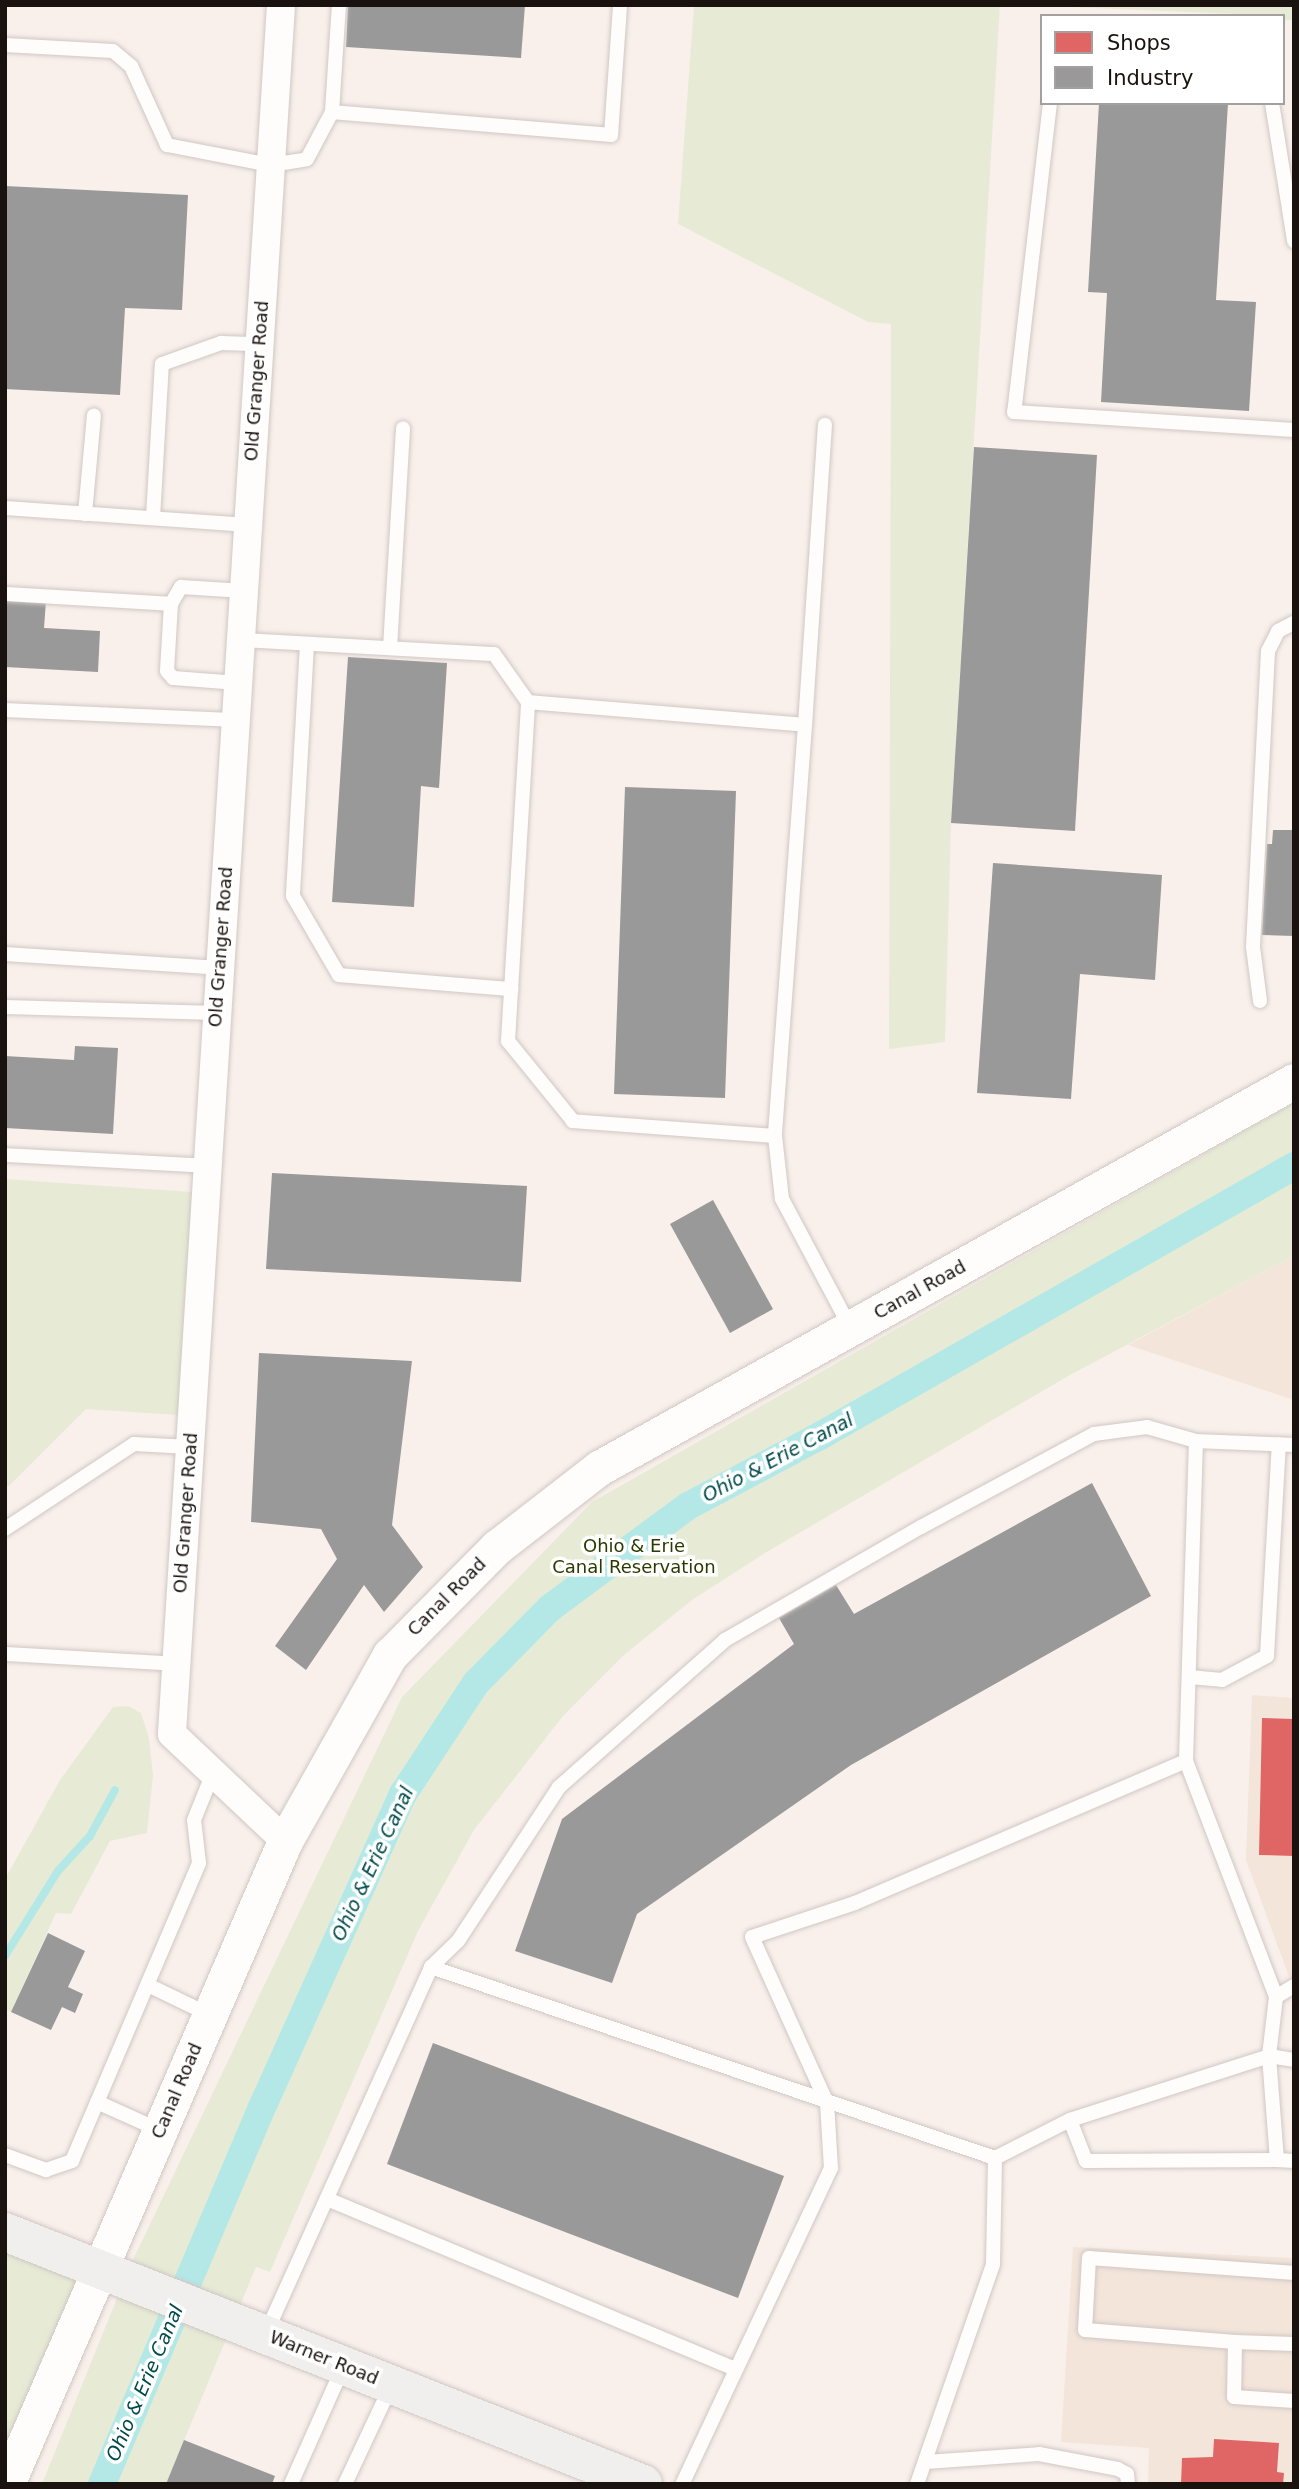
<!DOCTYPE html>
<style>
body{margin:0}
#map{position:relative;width:1299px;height:2489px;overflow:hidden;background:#f9f0ec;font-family:"DejaVu Sans",sans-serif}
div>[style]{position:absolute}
.commercial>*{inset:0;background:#f3e5da}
.green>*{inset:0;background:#e7ebd5}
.shops>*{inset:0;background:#e06666}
.industry>*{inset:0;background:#999}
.stream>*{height:8px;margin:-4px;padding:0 4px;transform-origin:4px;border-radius:4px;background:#b4e8e7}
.canal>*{height:28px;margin:-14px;padding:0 14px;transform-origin:14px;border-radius:14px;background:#b4e8e7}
.roads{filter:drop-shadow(0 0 2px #d0c7c3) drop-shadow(0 0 2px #d0c7c3)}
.service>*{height:14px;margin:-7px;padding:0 7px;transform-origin:7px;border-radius:7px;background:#fefdfc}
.minor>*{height:28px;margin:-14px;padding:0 14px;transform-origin:14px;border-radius:14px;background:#fefdfc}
.tertiary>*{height:35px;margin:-17.5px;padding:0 17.5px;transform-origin:17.5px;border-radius:17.5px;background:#fefdfc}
.secondary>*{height:38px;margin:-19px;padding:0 19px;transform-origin:19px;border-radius:19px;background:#f1efed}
span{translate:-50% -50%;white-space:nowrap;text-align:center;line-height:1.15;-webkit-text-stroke:7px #fff;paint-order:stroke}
.street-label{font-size:18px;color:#1a120e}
.park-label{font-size:18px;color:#2a3b00}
.water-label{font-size:19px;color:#004a4b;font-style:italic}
.frame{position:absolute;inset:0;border:7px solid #1a120e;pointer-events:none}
.legend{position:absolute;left:1040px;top:14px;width:245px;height:91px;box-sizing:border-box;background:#fff;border:2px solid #a3a09f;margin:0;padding:9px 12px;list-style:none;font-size:21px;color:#1a120e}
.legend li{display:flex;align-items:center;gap:14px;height:35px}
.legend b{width:35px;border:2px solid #a3a09f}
</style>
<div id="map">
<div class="commercial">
<div style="clip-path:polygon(1294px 1256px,1294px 1400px,1128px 1345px)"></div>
<div style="clip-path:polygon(1252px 1695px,1294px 1698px,1294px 1990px,1246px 1860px)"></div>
<div style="clip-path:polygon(1073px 2247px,1294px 2258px,1294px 2484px,1148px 2484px,1149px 2448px,1061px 2442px)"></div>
</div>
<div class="green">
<div style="clip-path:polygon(694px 5px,1000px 5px,951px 823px,945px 1042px,889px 1049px,891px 324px,868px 322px,678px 224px)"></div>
<div style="clip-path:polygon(1023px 5px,1294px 5px,1294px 20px,1283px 20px,1283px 16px)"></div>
<div style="clip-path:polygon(1294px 1103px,1294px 1256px,1070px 1375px,765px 1553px,692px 1600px,624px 1655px,563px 1716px,474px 1830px,418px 1931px,270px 2272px,256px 2267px,166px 2484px,42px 2484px,130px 2266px,402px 1697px,592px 1502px)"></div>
<div style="clip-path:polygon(5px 1179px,206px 1193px,192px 1416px,86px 1409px,9px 1486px,5px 1485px)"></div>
<div style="clip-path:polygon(128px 1706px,141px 1713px,149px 1738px,153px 1775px,147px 1833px,110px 1841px,71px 1914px,56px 1913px,11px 2012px,5px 2008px,5px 1879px,60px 1780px,113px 1707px)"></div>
<div style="clip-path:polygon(5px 2232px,101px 2271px,5px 2484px)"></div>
</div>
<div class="shops">
<div style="clip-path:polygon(1262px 1718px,1294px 1719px,1294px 1856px,1259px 1855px)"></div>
<div style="clip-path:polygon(1214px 2439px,1279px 2443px,1277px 2472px,1284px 2473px,1283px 2484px,1181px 2484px,1182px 2458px,1213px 2457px)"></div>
</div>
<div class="industry">
<div style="clip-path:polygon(348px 5px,525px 5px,521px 58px,346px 47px)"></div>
<div style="clip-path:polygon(1099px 103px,1228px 103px,1216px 300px,1256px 302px,1249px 411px,1101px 402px,1107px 293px,1088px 292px)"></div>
<div style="clip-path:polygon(5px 186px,188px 195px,182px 310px,125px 308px,120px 395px,5px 389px)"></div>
<div style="clip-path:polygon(974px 447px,1097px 455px,1075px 831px,951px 823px)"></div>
<div style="clip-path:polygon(5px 599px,46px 601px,44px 628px,100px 631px,98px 672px,5px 667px)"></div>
<div style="clip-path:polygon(348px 657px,447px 663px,439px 788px,421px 786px,414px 907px,332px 902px)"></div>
<div style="clip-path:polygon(625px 787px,736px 791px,725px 1098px,614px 1094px)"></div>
<div style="clip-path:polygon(1273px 830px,1294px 830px,1294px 936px,1262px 935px,1267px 844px,1272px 844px)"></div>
<div style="clip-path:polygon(993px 863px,1162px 875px,1155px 980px,1080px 974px,1071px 1099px,977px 1093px)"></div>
<div style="clip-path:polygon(75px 1046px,118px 1048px,113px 1134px,5px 1128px,5px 1056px,74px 1060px)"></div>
<div style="clip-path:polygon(272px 1173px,527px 1186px,521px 1282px,266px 1269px)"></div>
<div style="clip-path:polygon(713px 1200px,773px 1309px,730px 1333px,670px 1224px)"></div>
<div style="clip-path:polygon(259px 1353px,412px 1361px,392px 1525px,423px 1567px,384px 1612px,364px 1585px,306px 1670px,275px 1646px,337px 1559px,321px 1529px,251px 1522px)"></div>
<div style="clip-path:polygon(1092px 1483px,1151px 1596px,851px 1765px,637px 1914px,612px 1983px,515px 1951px,562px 1819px,794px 1644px,779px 1618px,836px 1585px,854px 1614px)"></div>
<div style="clip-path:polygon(48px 1933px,85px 1951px,68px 1987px,83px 1994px,75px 2013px,62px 2007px,51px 2030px,11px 2012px)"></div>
<div style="clip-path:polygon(433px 2043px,784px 2176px,738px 2298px,387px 2164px)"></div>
<div style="clip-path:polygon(184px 2440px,275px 2476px,272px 2484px,166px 2484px)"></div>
</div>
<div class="stream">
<div style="left:5px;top:1956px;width:100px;rotate:-58.1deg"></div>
<div style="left:58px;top:1871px;width:47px;rotate:-47.6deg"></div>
<div style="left:90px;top:1836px;width:52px;rotate:-61.5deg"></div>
</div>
<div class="canal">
<div style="left:102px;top:2484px;width:414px;rotate:-67deg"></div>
<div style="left:264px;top:2103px;width:339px;rotate:-65.8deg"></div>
<div style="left:403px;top:1794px;width:133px;rotate:-56.7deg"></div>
<div style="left:476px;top:1683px;width:105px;rotate:-45.4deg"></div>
<div style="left:550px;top:1608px;width:172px;rotate:-36.5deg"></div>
<div style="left:688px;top:1506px;width:147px;rotate:-28deg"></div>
<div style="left:818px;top:1437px;width:548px;rotate:-29.65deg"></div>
</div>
<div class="roads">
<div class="service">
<div style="left:5px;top:45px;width:108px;rotate:3.2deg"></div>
<div style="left:113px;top:51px;width:23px;rotate:40deg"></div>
<div style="left:131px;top:66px;width:87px;rotate:65.5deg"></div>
<div style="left:167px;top:145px;width:106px;rotate:10.9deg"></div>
<div style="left:271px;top:165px;width:36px;rotate:-9deg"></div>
<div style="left:307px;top:159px;width:53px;rotate:-62deg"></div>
<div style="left:332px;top:112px;width:107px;rotate:-86.3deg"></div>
<div style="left:1050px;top:103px;width:311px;rotate:96.6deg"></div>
<div style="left:1014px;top:412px;width:281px;rotate:3.7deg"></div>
<div style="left:1272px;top:103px;width:140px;rotate:80.9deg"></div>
<div style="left:332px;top:112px;width:280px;rotate:4.7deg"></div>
<div style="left:611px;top:135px;width:130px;rotate:-86deg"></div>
<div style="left:5px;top:508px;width:244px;rotate:4deg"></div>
<div style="left:85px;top:514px;width:99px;rotate:-84.8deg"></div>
<div style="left:153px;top:518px;width:154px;rotate:-86.7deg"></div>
<div style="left:162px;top:364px;width:63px;rotate:-19.6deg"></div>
<div style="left:221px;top:343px;width:38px;rotate:2deg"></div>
<div style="left:5px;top:594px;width:166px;rotate:3.4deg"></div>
<div style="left:241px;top:640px;width:253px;rotate:3.2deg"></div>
<div style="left:494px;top:654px;width:59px;rotate:54.7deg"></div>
<div style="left:307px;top:644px;width:252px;rotate:93.2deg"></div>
<div style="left:293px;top:896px;width:91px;rotate:59.8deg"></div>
<div style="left:339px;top:975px;width:173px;rotate:4.7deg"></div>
<div style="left:390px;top:648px;width:220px;rotate:-86.6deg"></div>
<div style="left:238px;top:683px;width:65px;rotate:-175.6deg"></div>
<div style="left:173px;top:678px;width:9px;rotate:-131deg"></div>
<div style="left:167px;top:671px;width:67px;rotate:-86.6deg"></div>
<div style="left:171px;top:604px;width:20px;rotate:-60deg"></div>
<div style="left:181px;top:587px;width:63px;rotate:3.6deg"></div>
<div style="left:5px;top:710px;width:231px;rotate:2.5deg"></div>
<div style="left:805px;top:725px;width:301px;rotate:-86.2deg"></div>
<div style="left:5px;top:954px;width:215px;rotate:3.7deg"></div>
<div style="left:1260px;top:1001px;width:54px;rotate:-97.4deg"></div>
<div style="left:1253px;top:947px;width:296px;rotate:-87.1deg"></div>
<div style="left:1268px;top:651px;width:22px;rotate:-63deg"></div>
<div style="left:1278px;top:631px;width:18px;rotate:-27deg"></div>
<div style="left:5px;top:1007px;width:212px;rotate:1.6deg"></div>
<div style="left:775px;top:1136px;width:203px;rotate:-175.8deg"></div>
<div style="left:573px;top:1121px;width:103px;rotate:-129.1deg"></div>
<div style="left:508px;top:1041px;width:340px;rotate:-86.6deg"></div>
<div style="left:528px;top:702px;width:278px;rotate:4.7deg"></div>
<div style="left:805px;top:725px;width:412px;rotate:94.2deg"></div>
<div style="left:775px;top:1136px;width:63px;rotate:83.7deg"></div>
<div style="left:782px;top:1199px;width:145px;rotate:62deg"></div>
<div style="left:5px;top:1155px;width:203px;rotate:3.1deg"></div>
<div style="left:1196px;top:1441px;width:98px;rotate:2.3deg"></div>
<div style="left:5px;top:1529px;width:154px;rotate:-33.4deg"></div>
<div style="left:134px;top:1444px;width:56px;rotate:3.1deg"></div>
<div style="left:5px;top:1654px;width:172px;rotate:3.3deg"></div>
<div style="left:1189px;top:1677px;width:33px;rotate:5deg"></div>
<div style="left:1222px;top:1680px;width:51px;rotate:-28.1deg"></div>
<div style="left:1267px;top:1656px;width:212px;rotate:-86.8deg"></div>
<div style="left:1186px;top:1761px;width:253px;rotate:69.1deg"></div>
<div style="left:431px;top:1967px;width:595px;rotate:18.71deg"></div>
<div style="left:148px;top:1985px;width:69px;rotate:25.8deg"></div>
<div style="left:1294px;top:1986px;width:21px;rotate:149deg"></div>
<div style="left:1276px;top:1997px;width:59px;rotate:96.8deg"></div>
<div style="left:1269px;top:2056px;width:25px;rotate:9deg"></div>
<div style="left:97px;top:2102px;width:68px;rotate:24.3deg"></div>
<div style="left:1070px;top:2120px;width:44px;rotate:68.7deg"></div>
<div style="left:1086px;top:2161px;width:191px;rotate:-0.3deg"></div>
<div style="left:5px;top:2155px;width:44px;rotate:20.1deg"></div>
<div style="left:46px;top:2170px;width:28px;rotate:-19deg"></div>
<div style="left:72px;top:2161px;width:324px;rotate:-66.9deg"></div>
<div style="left:199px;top:1863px;width:43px;rotate:-96.6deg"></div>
<div style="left:194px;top:1820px;width:51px;rotate:-68deg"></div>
<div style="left:327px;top:2199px;width:443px;rotate:22.6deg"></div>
<div style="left:266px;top:2333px;width:401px;rotate:-65.7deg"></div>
<div style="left:431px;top:1967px;width:37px;rotate:-44deg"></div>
<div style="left:458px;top:1941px;width:184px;rotate:-56.7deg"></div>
<div style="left:559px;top:1787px;width:222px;rotate:-41.5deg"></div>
<div style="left:725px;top:1640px;width:226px;rotate:-30deg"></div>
<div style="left:921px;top:1527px;width:196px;rotate:-28.3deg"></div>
<div style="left:1094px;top:1434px;width:53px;rotate:-7.5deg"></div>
<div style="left:1147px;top:1427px;width:51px;rotate:15.9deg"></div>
<div style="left:1196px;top:1441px;width:320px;rotate:91.8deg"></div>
<div style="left:1186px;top:1761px;width:360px;rotate:156.8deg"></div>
<div style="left:855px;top:1903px;width:108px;rotate:161.7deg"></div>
<div style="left:752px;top:1937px;width:182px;rotate:65.7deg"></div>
<div style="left:827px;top:2103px;width:65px;rotate:86.5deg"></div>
<div style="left:831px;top:2168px;width:349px;rotate:115.2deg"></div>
<div style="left:1235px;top:2342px;width:150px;rotate:-175.4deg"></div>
<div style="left:1085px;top:2330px;width:72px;rotate:-86.8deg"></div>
<div style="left:1089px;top:2258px;width:206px;rotate:4.2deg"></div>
<div style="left:1294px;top:2344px;width:59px;rotate:-178.1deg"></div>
<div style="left:1235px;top:2342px;width:55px;rotate:91deg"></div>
<div style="left:1234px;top:2397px;width:60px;rotate:3.8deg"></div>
<div style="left:926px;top:2462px;width:113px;rotate:-4deg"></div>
<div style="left:1039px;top:2454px;width:80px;rotate:10.8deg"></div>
<div style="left:1118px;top:2469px;width:10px;rotate:29deg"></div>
<div style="left:1127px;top:2474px;width:10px;rotate:84deg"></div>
<div style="left:291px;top:2484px;width:128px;rotate:-66deg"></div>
<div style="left:345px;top:2484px;width:108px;rotate:-64.9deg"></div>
<div style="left:917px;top:2484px;width:233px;rotate:-70.9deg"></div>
<div style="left:993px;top:2264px;width:106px;rotate:-88.9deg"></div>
<div style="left:995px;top:2158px;width:84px;rotate:-26.9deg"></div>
<div style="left:1070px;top:2120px;width:209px;rotate:-17.8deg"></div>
<div style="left:1269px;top:2056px;width:104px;rotate:85.6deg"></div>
<div style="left:1277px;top:2160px;width:17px;rotate:3deg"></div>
</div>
<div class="minor">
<div style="left:281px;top:5px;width:1732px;rotate:93.61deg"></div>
<div style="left:172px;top:1734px;width:156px;rotate:43.4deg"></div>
</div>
<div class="tertiary">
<div style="left:7px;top:2484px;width:701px;rotate:-66.62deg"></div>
<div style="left:285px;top:1841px;width:214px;rotate:-60.6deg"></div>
<div style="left:390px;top:1655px;width:152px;rotate:-45.3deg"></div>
<div style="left:497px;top:1547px;width:129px;rotate:-37.8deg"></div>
<div style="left:599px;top:1468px;width:795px;rotate:-29.11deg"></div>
</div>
<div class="secondary">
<div style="left:5px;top:2232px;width:686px;rotate:21.55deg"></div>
</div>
</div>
<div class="street-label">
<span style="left:257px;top:381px;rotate:-86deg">Old Granger Road</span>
<span style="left:221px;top:947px;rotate:-86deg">Old Granger Road</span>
<span style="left:920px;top:1290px;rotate:-29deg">Canal Road</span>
<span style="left:186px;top:1513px;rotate:-86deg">Old Granger Road</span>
<span style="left:447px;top:1597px;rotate:-45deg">Canal Road</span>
<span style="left:177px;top:2091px;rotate:-67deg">Canal Road</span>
<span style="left:324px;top:2358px;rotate:22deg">Warner Road</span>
</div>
<div class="park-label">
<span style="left:634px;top:1557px">Ohio &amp; Erie<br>Canal Reservation</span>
</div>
<div class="water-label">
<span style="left:778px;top:1458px;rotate:-28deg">Ohio &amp; Erie Canal</span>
<span style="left:373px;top:1864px;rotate:-65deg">Ohio &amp; Erie Canal</span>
<span style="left:145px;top:2383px;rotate:-67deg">Ohio &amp; Erie Canal</span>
</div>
<div class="frame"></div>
<ul class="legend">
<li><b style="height:19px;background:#e06666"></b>Shops</li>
<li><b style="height:19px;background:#999"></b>Industry</li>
</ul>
</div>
